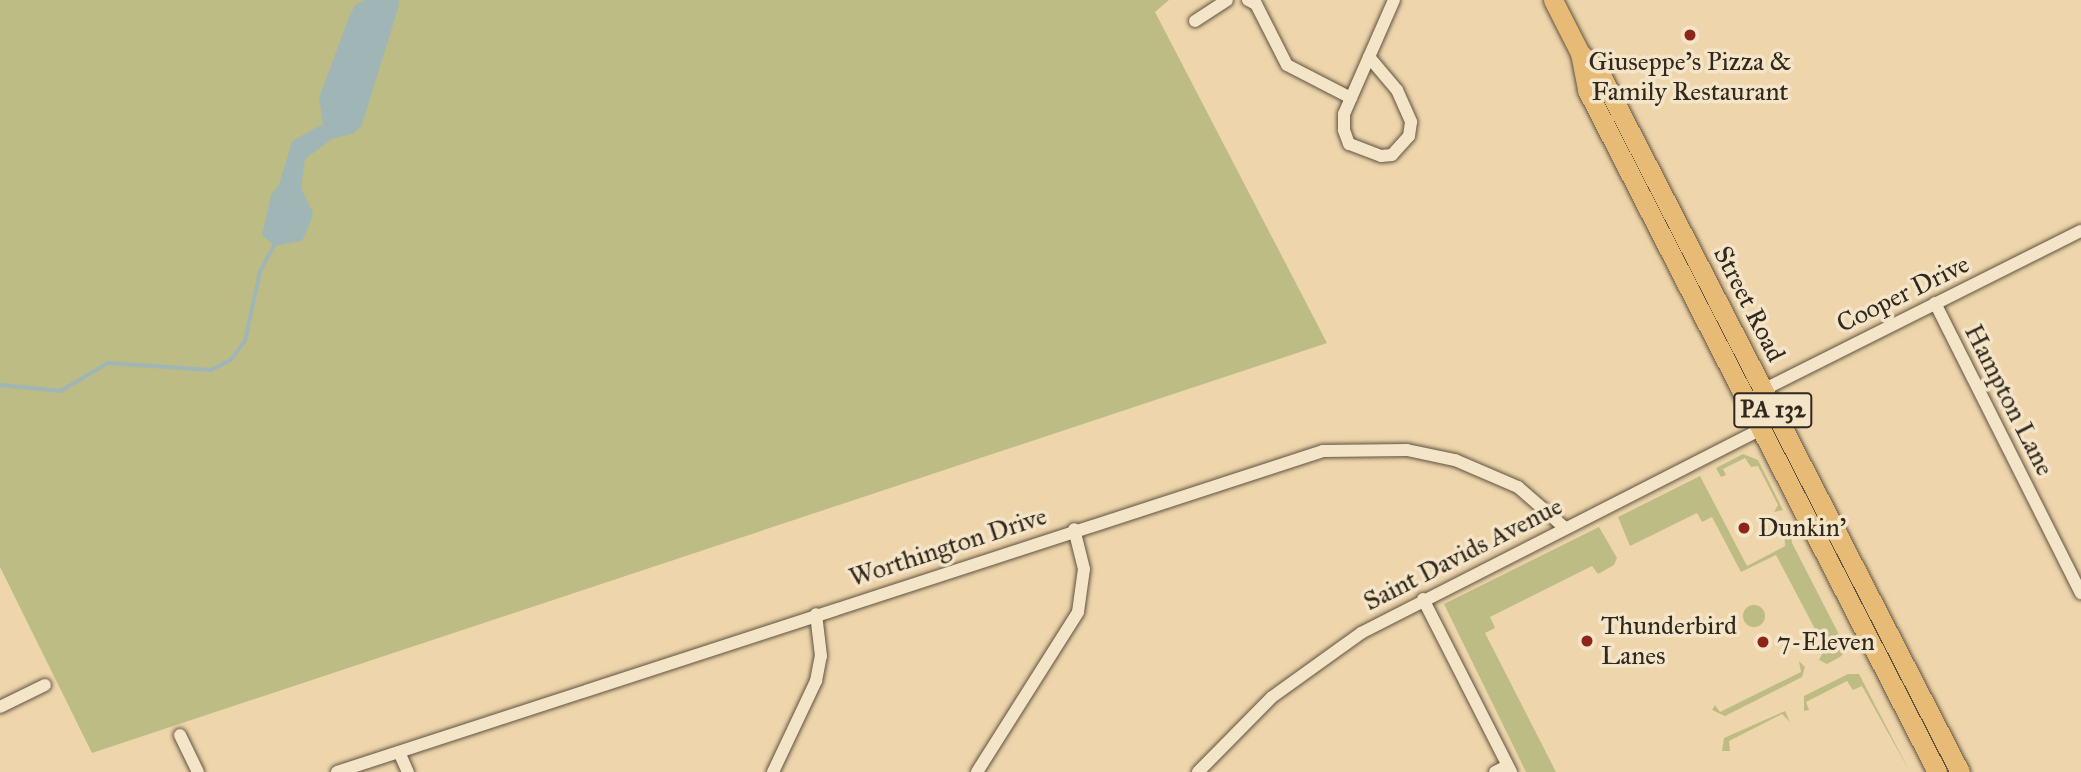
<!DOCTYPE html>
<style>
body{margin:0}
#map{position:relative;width:2081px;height:772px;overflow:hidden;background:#eed5ab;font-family:"IM FELL Great Primer",serif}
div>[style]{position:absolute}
.green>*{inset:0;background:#bebc85}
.round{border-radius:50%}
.water>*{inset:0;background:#a0b5b6}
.stream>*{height:3.5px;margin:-1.75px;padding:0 1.75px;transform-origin:1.75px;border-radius:1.75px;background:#a0b5b6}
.roads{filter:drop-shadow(0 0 2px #605341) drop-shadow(0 0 2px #605341)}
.street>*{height:12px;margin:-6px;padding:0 6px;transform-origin:6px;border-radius:6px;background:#f4e4c8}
.primary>*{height:19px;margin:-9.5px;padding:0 9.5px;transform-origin:9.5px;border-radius:9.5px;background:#e7ba76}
.dots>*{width:19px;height:19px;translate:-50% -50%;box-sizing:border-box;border:4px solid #f4e4c8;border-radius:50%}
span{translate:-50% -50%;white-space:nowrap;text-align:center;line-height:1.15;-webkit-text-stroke:7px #f4e4c8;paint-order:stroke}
.shield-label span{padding:2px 5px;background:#f4e4c8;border:2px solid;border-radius:5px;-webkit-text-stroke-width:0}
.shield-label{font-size:24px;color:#31281e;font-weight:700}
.poi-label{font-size:26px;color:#31281e}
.left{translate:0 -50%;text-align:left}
.street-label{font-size:26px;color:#31281e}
</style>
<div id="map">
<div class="green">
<div style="clip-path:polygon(0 0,1169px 0,1155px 12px,1327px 343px,92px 753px,0 567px)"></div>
<div style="clip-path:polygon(1743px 454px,1758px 460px,1783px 510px,1774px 512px,1778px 505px,1758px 466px,1751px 467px,1745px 458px,1723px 469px,1726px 475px,1721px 477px,1716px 468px)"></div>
<div style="clip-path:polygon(1700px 476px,1747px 566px,1785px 546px,1784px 527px,1790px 523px,1792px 543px,1847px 650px,1840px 657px,1827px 664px,1819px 660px,1825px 648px,1776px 555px,1741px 572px,1712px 517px,1702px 522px,1697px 513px,1630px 546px,1618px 517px)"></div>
<div style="clip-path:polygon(1599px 527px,1617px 558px,1614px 565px,1598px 574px,1592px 566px,1490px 617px,1495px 628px,1485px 633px,1556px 772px,1526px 772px,1444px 604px)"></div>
<div class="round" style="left:1743px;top:605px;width:22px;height:22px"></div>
<div style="clip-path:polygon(1799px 661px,1805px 667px,1802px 677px,1725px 716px,1712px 710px,1715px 705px,1720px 712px,1801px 672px)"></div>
<div style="clip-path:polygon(1848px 674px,1859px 674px,1910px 772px,1862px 686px,1853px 690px,1847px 681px,1806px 702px,1809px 710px,1804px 711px,1804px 696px)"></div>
<div style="clip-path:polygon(1785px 711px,1790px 722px,1782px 714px,1729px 741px,1730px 751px,1722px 751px,1724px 738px)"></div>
</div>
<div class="water">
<div style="clip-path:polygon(365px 0,398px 0,399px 5px,362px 125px,354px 133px,332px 139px,305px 159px,301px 188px,313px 213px,311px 221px,302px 241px,274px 246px,262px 235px,271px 195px,279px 185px,292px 141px,323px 124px,319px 98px,349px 17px,355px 5px)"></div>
</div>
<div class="stream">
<div style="left:0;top:385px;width:61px;rotate:5.6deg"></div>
<div style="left:61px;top:391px;width:55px;rotate:-30.8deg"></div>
<div style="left:108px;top:363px;width:103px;rotate:3.9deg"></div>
<div style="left:211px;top:370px;width:22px;rotate:-27deg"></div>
<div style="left:231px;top:360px;width:24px;rotate:-54deg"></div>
<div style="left:245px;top:341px;width:71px;rotate:-77.7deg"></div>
<div style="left:260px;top:272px;width:30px;rotate:-62deg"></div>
</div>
<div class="roads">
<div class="street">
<div style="left:1248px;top:0;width:9px;rotate:27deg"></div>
<div style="left:1256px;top:4px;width:68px;rotate:63.1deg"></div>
<div style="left:1287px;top:65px;width:72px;rotate:27.3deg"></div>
<div style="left:1195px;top:21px;width:38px;rotate:-33deg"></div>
<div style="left:1369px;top:57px;width:43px;rotate:49.7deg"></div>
<div style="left:1397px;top:90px;width:35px;rotate:66deg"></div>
<div style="left:1411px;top:122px;width:14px;rotate:98deg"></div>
<div style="left:1409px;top:136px;width:25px;rotate:132deg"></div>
<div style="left:1392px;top:155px;width:11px;rotate:175deg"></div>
<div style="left:1381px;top:156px;width:34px;rotate:-159deg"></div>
<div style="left:1349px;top:144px;width:15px;rotate:-110deg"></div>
<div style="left:1344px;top:130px;width:16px;rotate:-90deg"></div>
<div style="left:1344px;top:114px;width:124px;rotate:-66.3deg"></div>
<div style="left:1935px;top:303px;width:325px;rotate:63.3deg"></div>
<div style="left:1759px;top:392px;width:360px;rotate:-26.6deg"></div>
<div style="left:1423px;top:599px;width:194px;rotate:63deg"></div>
<div style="left:0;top:707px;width:50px;rotate:-26.1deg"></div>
<div style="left:180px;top:735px;width:41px;rotate:64.1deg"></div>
<div style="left:399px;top:752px;width:22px;rotate:66deg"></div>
<div style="left:337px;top:772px;width:1037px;rotate:-18.03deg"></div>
<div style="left:1323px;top:451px;width:84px;rotate:-0.7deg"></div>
<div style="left:1407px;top:450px;width:49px;rotate:11.8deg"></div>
<div style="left:1455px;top:460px;width:69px;rotate:23.2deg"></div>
<div style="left:1518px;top:487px;width:62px;rotate:41.1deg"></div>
<div style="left:773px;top:772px;width:101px;rotate:-64.7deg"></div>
<div style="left:816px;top:681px;width:25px;rotate:-79deg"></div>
<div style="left:821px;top:656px;width:42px;rotate:-96.8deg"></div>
<div style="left:977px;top:772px;width:189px;rotate:-57.7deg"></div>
<div style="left:1078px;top:612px;width:43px;rotate:-82.1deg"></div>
<div style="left:1084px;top:569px;width:41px;rotate:-104deg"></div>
<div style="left:1198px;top:772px;width:105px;rotate:-45.4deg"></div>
<div style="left:1272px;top:697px;width:110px;rotate:-35.7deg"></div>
<div style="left:1361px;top:633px;width:454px;rotate:-27deg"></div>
<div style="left:1495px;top:772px;width:13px;rotate:-27deg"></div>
</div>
<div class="primary">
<div style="left:1553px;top:0;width:59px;rotate:63deg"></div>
<div style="left:1580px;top:53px;width:38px;rotate:79deg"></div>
<div style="left:1587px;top:90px;width:767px;rotate:62.83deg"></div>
<div style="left:1580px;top:53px;width:28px;rotate:45deg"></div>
<div style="left:1600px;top:73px;width:786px;rotate:62.75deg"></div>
</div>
</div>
<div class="dots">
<div style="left:1690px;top:35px;background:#8f2418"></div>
<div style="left:1744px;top:528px;background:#8f2418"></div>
<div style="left:1587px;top:641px;background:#8f2418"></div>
<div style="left:1763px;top:642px;background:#8f2418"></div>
</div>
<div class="shield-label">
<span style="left:1773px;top:410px">PA 132</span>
</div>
<div class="poi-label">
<span style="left:1690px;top:77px">Giuseppe's Pizza &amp;<br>Family Restaurant</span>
<span class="left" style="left:1758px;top:528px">Dunkin'</span>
<span class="left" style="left:1601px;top:641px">Thunderbird<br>Lanes</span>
<span class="left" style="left:1777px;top:642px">7-Eleven</span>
</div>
<div class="street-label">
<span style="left:1903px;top:294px;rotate:-26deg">Cooper Drive</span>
<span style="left:1749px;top:304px;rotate:63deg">Street Road</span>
<span style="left:2009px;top:400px;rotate:63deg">Hampton Lane</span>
<span style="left:948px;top:547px;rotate:-18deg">Worthington Drive</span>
<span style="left:1463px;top:554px;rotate:-27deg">Saint Davids Avenue</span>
</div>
</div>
